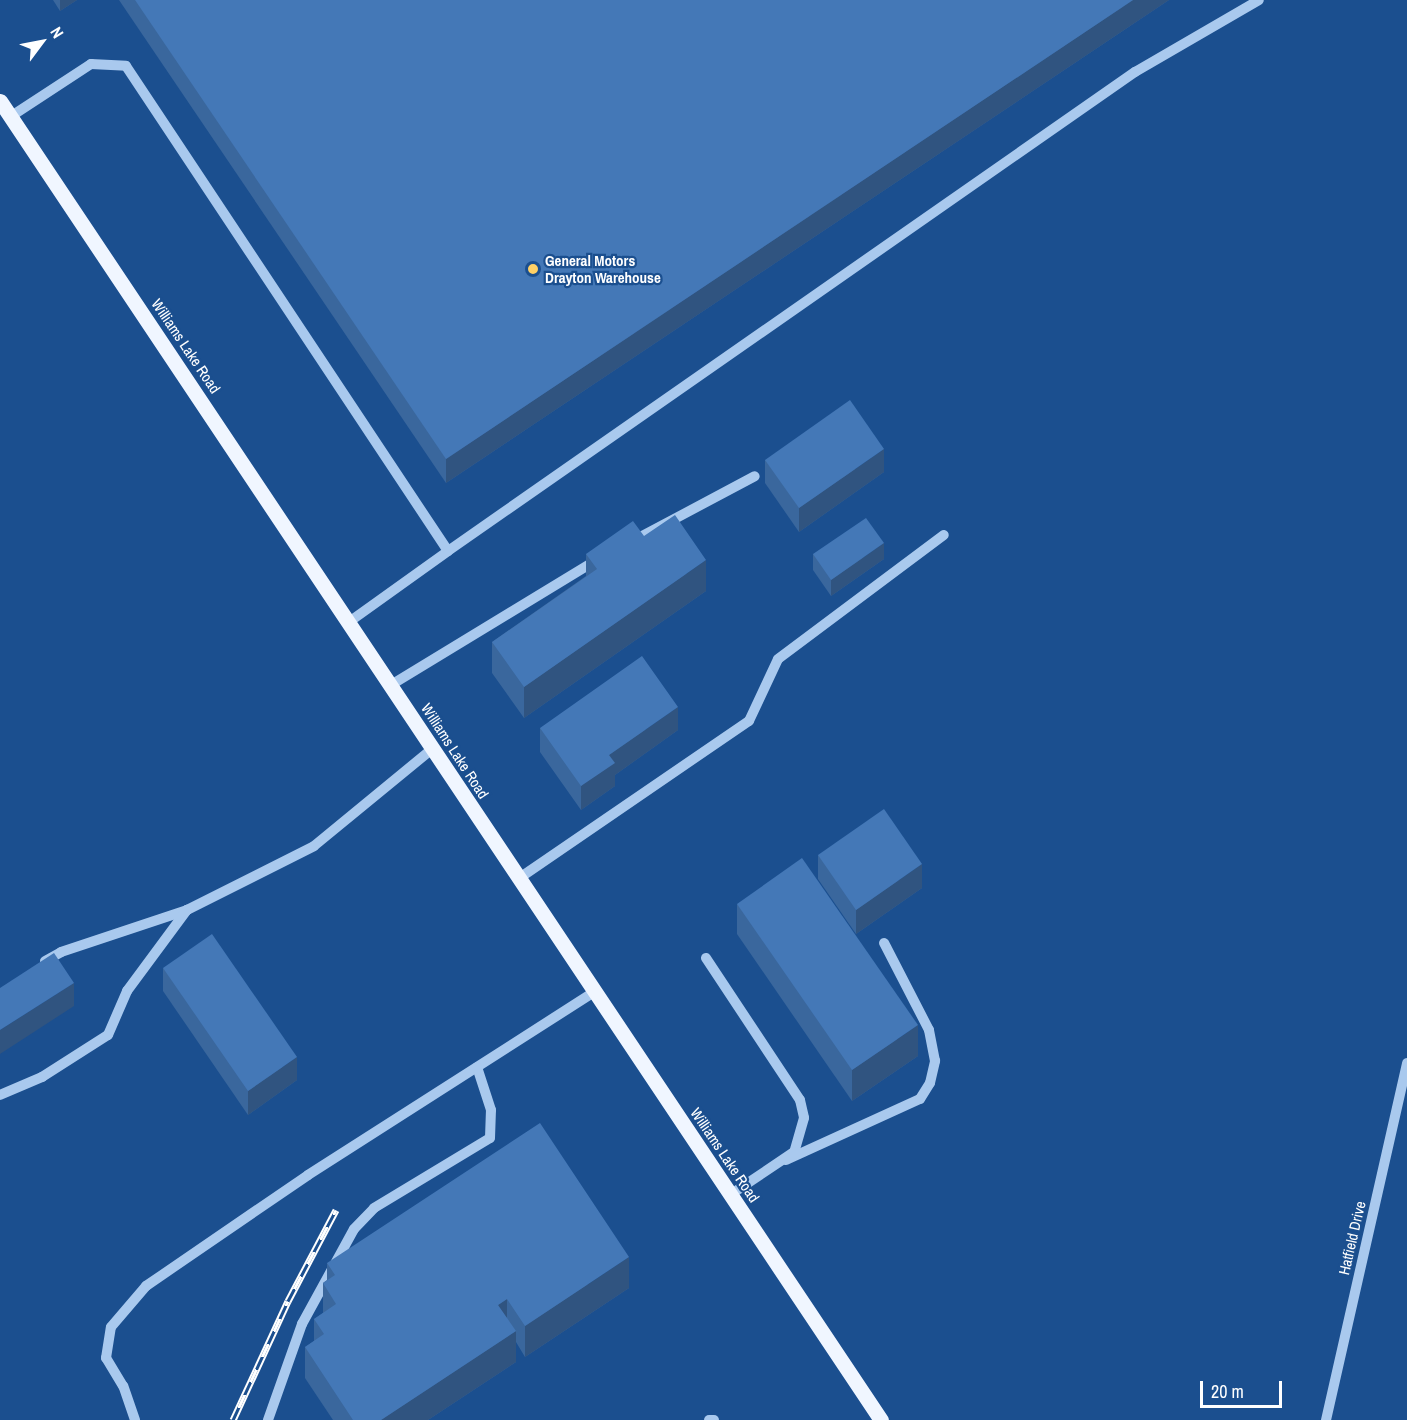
<!DOCTYPE html>
<style>
body{margin:0}
#map{position:relative;width:1407px;height:1420px;overflow:hidden;background:#1b4f8f;font-family:"Archivo Narrow",sans-serif}
div>[style]{position:absolute}
.minor>*{height:10px;margin:-5px;padding:0 5px;transform-origin:5px;border-radius:5px;background:#a9c9ee}
.major>*{height:15px;margin:-7.5px;padding:0 7.5px;transform-origin:7.5px;border-radius:7.5px;background:#f0f6ff}
.rail>*{height:7px;margin-top:-3.5px;transform-origin:0;background:repeating-linear-gradient(90deg,#1b4f8f 0 14px,#fff 0 28px);box-sizing:border-box;border-block:2px solid #fff}
.wall>*{inset:0;background:#3a679d}
.shaded-wall>*{inset:0;background:#305480}
.building>*{inset:0;background:#4478b7}
.dots>*{width:16px;height:16px;translate:-50% -50%;box-sizing:border-box;border:3px solid #1b4f8f;border-radius:50%}
span{translate:-50% -50%;white-space:nowrap;text-align:center;line-height:1.15;-webkit-text-stroke:4.5px #1b4f8f;paint-order:stroke}
.poi-label{font-size:15px;color:#fff;font-weight:700}
.left{translate:0 -50%;text-align:left}
.street-label{font-size:15px;color:#fff}
.north{position:absolute;left:12px;top:12px;width:60px;height:60px;-webkit-text-stroke:4px #1b4f8f;paint-order:stroke;rotate:58deg;font-size:16px;font-weight:700;line-height:24px;text-align:center;color:#fff}
.north::after{content:'';display:block;margin:auto;width:21px;height:27px;background:#fff;clip-path:polygon(50% 0,100% 100%,50% 72%,0 100%)}
.scale{position:absolute;left:1200px;top:1381px;width:82px;height:27px;box-sizing:border-box;border:3px solid #fff;border-top:0;padding-left:8px;font-size:18px;line-height:21px;white-space:nowrap;color:#fff;-webkit-text-stroke:4px #1b4f8f;paint-order:stroke}
</style>
<div id="map">
<div class="minor">
<div style="left:10px;top:117px;width:97px;rotate:-33.2deg"></div>
<div style="left:91px;top:64px;width:35px;rotate:3deg"></div>
<div style="left:126px;top:66px;width:582px;rotate:56.42deg"></div>
<div style="left:448px;top:551px;width:838px;rotate:-34.89deg"></div>
<div style="left:1135px;top:72px;width:143px;rotate:-30.1deg"></div>
<div style="left:631px;top:542px;width:140px;rotate:-28deg"></div>
<div style="left:349px;top:622px;width:122px;rotate:-35.6deg"></div>
<div style="left:391px;top:685px;width:242px;rotate:-31.3deg"></div>
<div style="left:518px;top:879px;width:280px;rotate:-34.4deg"></div>
<div style="left:749px;top:721px;width:68px;rotate:-64.9deg"></div>
<div style="left:778px;top:659px;width:207px;rotate:-36.8deg"></div>
<div style="left:706px;top:958px;width:170px;rotate:56.5deg"></div>
<div style="left:800px;top:1100px;width:18px;rotate:77deg"></div>
<div style="left:804px;top:1118px;width:35px;rotate:106deg"></div>
<div style="left:794px;top:1152px;width:77px;rotate:146.1deg"></div>
<div style="left:45px;top:961px;width:18px;rotate:-29deg"></div>
<div style="left:61px;top:952px;width:133px;rotate:-18.4deg"></div>
<div style="left:187px;top:910px;width:142px;rotate:-26.7deg"></div>
<div style="left:314px;top:846px;width:153px;rotate:-39.4deg"></div>
<div style="left:0;top:1095px;width:46px;rotate:-23.2deg"></div>
<div style="left:42px;top:1077px;width:78px;rotate:-32.5deg"></div>
<div style="left:108px;top:1035px;width:48px;rotate:-66.6deg"></div>
<div style="left:127px;top:991px;width:101px;rotate:-53.5deg"></div>
<div style="left:786px;top:1160px;width:147px;rotate:-24.5deg"></div>
<div style="left:920px;top:1099px;width:19px;rotate:-58deg"></div>
<div style="left:930px;top:1083px;width:23px;rotate:-77deg"></div>
<div style="left:935px;top:1061px;width:32px;rotate:-101deg"></div>
<div style="left:929px;top:1030px;width:98px;rotate:-117.3deg"></div>
<div style="left:135px;top:1420px;width:36px;rotate:-109deg"></div>
<div style="left:123px;top:1386px;width:33px;rotate:-121deg"></div>
<div style="left:106px;top:1358px;width:31px;rotate:-81deg"></div>
<div style="left:111px;top:1327px;width:54px;rotate:-49.5deg"></div>
<div style="left:146px;top:1286px;width:196px;rotate:-34.4deg"></div>
<div style="left:308px;top:1175px;width:340px;rotate:-32.6deg"></div>
<div style="left:268px;top:1420px;width:102px;rotate:-70.5deg"></div>
<div style="left:302px;top:1324px;width:108px;rotate:-61.3deg"></div>
<div style="left:354px;top:1229px;width:29px;rotate:-46deg"></div>
<div style="left:374px;top:1208px;width:135px;rotate:-31.1deg"></div>
<div style="left:490px;top:1138px;width:28px;rotate:-88deg"></div>
<div style="left:491px;top:1110px;width:45px;rotate:-108deg"></div>
<div style="left:709px;top:1420px;width:5px"></div>
<div style="left:1326px;top:1420px;width:366px;rotate:-77.2deg"></div>
</div>
<div class="major">
<div style="left:0;top:101px;width:1586px;rotate:56.26deg"></div>
</div>
<div class="rail">
<div style="left:233px;top:1420px;width:131px;rotate:-65.2deg"></div>
<div style="left:288px;top:1301px;width:103px;rotate:-62.2deg"></div>
</div>
<div class="wall">
<div style="clip-path:polygon(53px 0,77px 0,60px 11px)"></div>
<div style="clip-path:polygon(119px 0,1169px 0,446px 483px)"></div>
<div style="clip-path:polygon(765px 460px,884px 472px,799px 532px,765px 483px)"></div>
<div style="clip-path:polygon(644px 536px,706px 591px,524px 718px,492px 673px,492px 642px,586px 576px,586px 554px)"></div>
<div style="clip-path:polygon(813px 554px,884px 559px,831px 596px,813px 570px)"></div>
<div style="clip-path:polygon(540px 728px,678px 730px,615px 775px,615px 786px,581px 810px,540px 752px)"></div>
<div style="clip-path:polygon(818px 855px,922px 888px,856px 934px,818px 879px)"></div>
<div style="clip-path:polygon(737px 904px,918px 1056px,852px 1101px,737px 934px)"></div>
<div style="clip-path:polygon(163px 968px,297px 1080px,248px 1115px,163px 991px)"></div>
<div style="clip-path:polygon(327px 1263px,629px 1288px,525px 1357px,516px 1342px,516px 1362px,428px 1420px,333px 1420px,305px 1378px,305px 1347px,314px 1341px,314px 1319px,323px 1313px,323px 1283px,327px 1280px)"></div>
</div>
<div class="shaded-wall">
<div style="clip-path:polygon(60px 0,77px 0,60px 11px)"></div>
<div style="clip-path:polygon(1133px 0,1169px 0,446px 483px,446px 459px)"></div>
<div style="clip-path:polygon(884px 449px,884px 472px,799px 532px,799px 508px)"></div>
<div style="clip-path:polygon(884px 543px,884px 559px,831px 596px,831px 580px)"></div>
<div style="clip-path:polygon(706px 560px,706px 591px,524px 718px,524px 687px)"></div>
<div style="clip-path:polygon(678px 707px,678px 730px,615px 775px,615px 786px,581px 810px,581px 786px,609px 755px)"></div>
<div style="clip-path:polygon(922px 864px,922px 888px,856px 934px,856px 910px)"></div>
<div style="clip-path:polygon(74px 983px,74px 1006px,0 1054px,0 1030px)"></div>
<div style="clip-path:polygon(918px 1025px,918px 1056px,852px 1101px,852px 1070px)"></div>
<div style="clip-path:polygon(297px 1057px,297px 1080px,248px 1115px,248px 1091px)"></div>
<div style="clip-path:polygon(629px 1257px,629px 1288px,525px 1357px,525px 1326px)"></div>
<div style="clip-path:polygon(507px 1299px,507px 1330px,498px 1305px)"></div>
<div style="clip-path:polygon(516px 1331px,516px 1362px,428px 1420px,381px 1420px)"></div>
</div>
<div class="building">
<div style="clip-path:polygon(135px 0,1133px 0,446px 459px)"></div>
<div style="clip-path:polygon(850px 400px,884px 449px,799px 508px,765px 460px)"></div>
<div style="clip-path:polygon(675px 515px,706px 560px,524px 687px,492px 642px,597px 569px,586px 554px,633px 521px,644px 536px)"></div>
<div style="clip-path:polygon(866px 518px,884px 543px,831px 580px,813px 554px)"></div>
<div style="clip-path:polygon(642px 656px,678px 707px,609px 755px,615px 763px,581px 786px,540px 728px)"></div>
<div style="clip-path:polygon(884px 809px,922px 864px,856px 910px,818px 855px)"></div>
<div style="clip-path:polygon(802px 858px,918px 1025px,852px 1070px,737px 904px)"></div>
<div style="clip-path:polygon(212px 934px,297px 1057px,248px 1091px,163px 968px)"></div>
<div style="clip-path:polygon(54px 953px,74px 983px,0 1030px,0 988px)"></div>
<div style="clip-path:polygon(540px 1123px,629px 1257px,525px 1326px,507px 1299px,498px 1305px,516px 1331px,381px 1420px,353px 1420px,305px 1347px,324px 1334px,314px 1319px,336px 1304px,323px 1283px,335px 1275px,327px 1263px)"></div>
</div>
<div class="dots">
<div style="left:533px;top:269px;background:#ffd166"></div>
</div>
<div class="poi-label">
<span class="left" style="left:545px;top:269px">General Motors<br>Drayton Warehouse</span>
</div>
<div class="street-label">
<span style="left:186px;top:346px;rotate:56deg">Williams Lake Road</span>
<span style="left:455px;top:751px;rotate:57deg">Williams Lake Road</span>
<span style="left:725px;top:1155px;rotate:56deg">Williams Lake Road</span>
<span style="left:1352px;top:1238px;rotate:-77deg">Hatfield Drive</span>
</div>
<div class="north">N</div>
<div class="scale">20 m</div>
</div>
